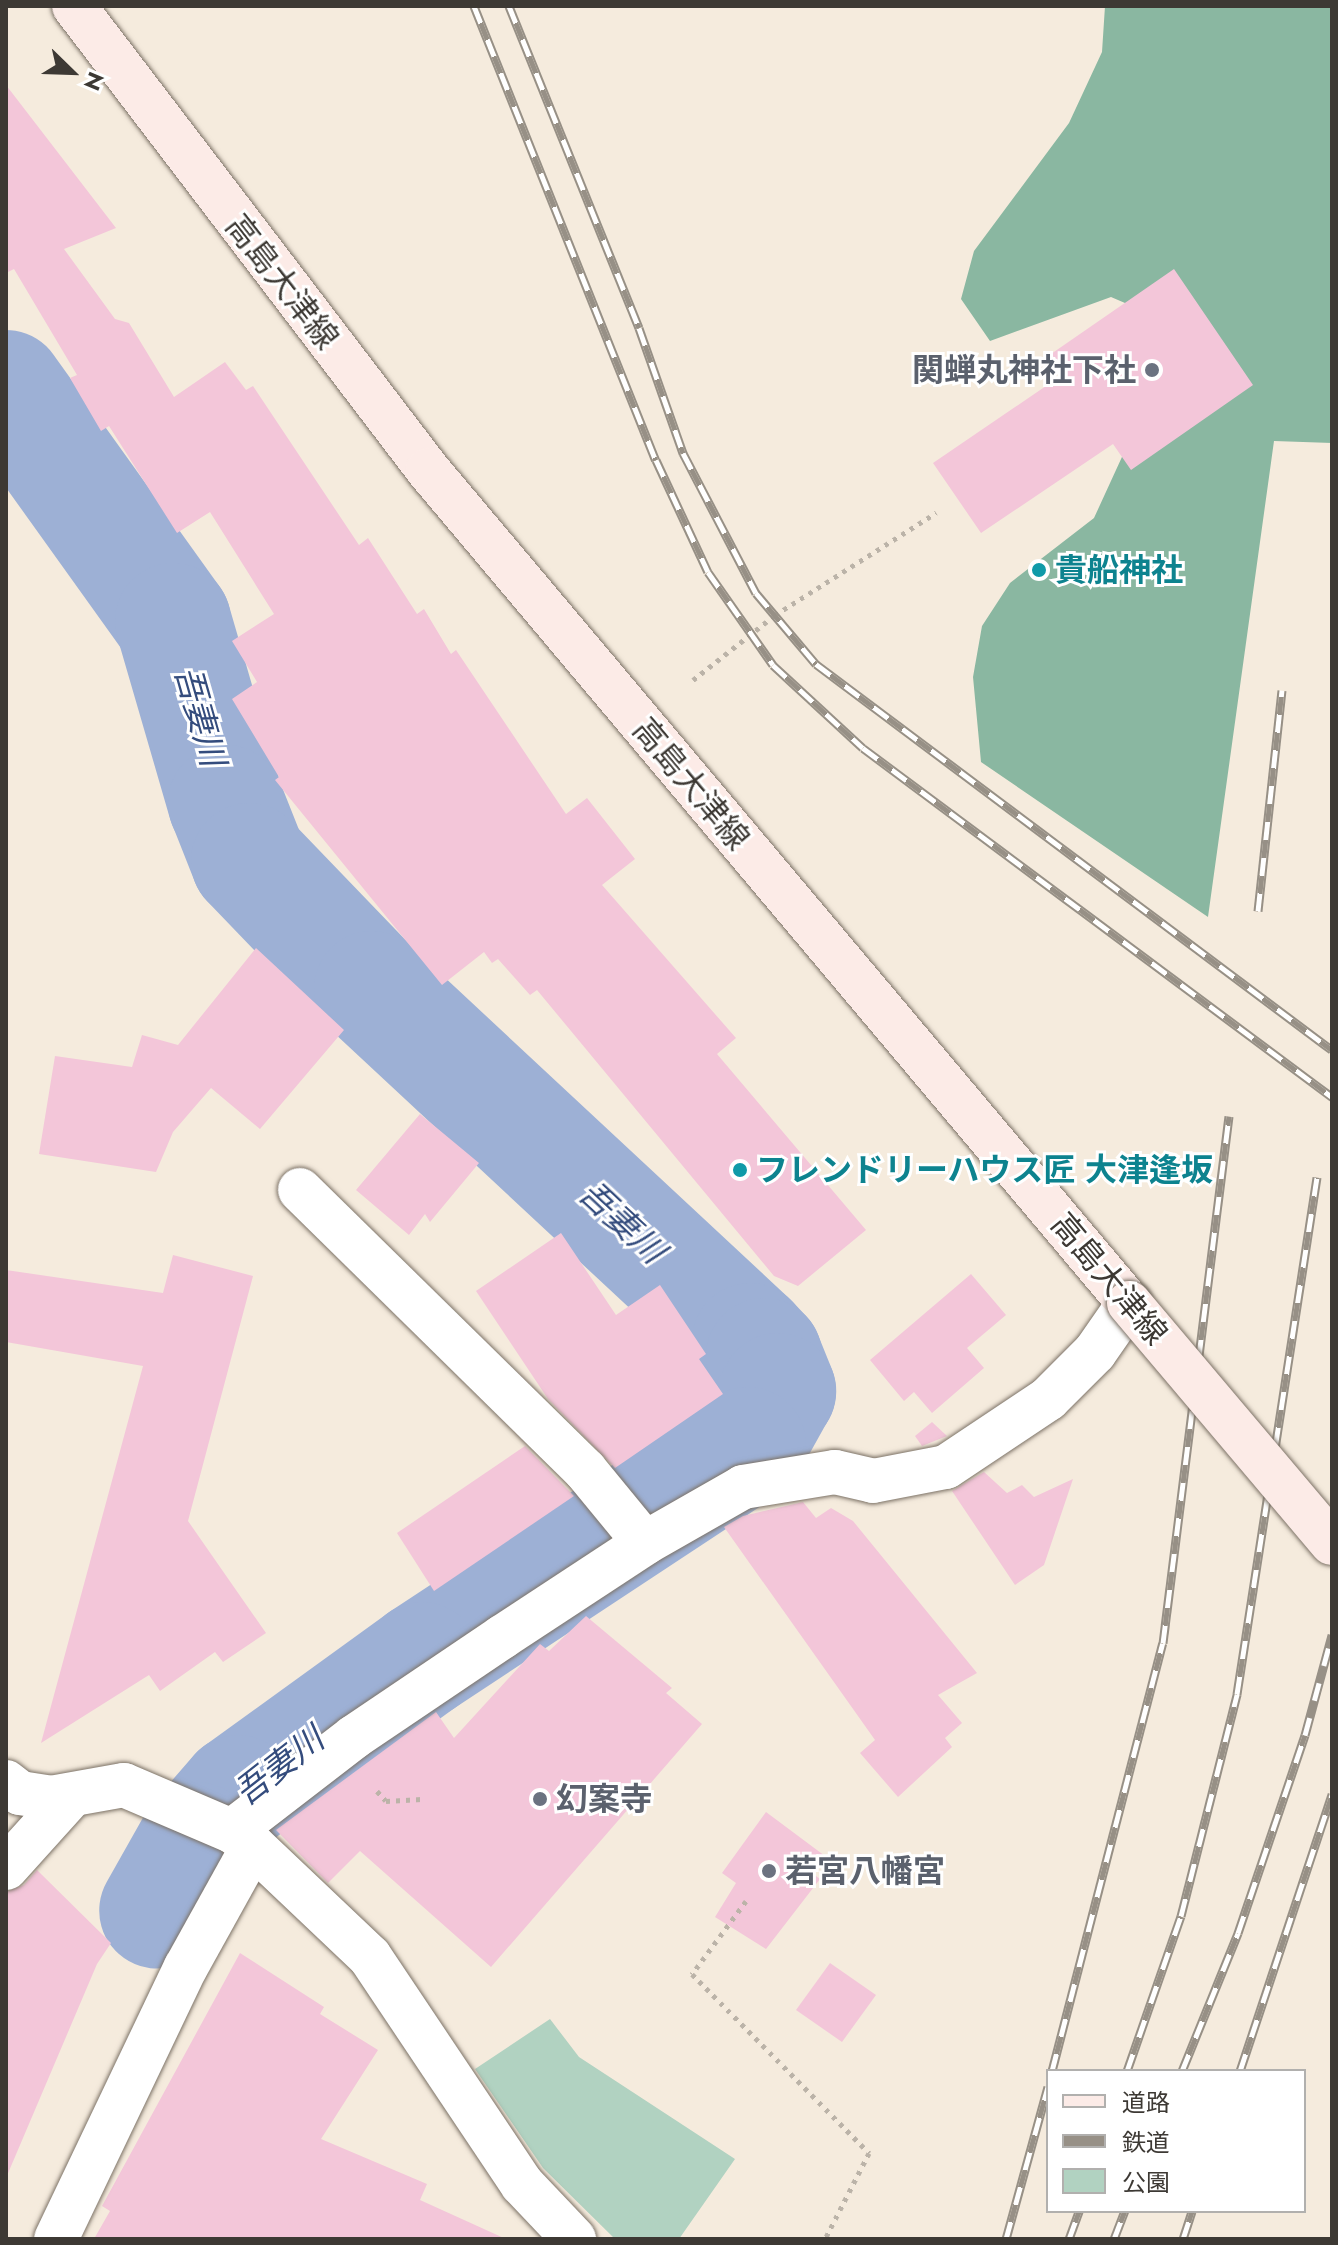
<!DOCTYPE html>
<meta charset="utf-8">
<style>
body{margin:0}
#map{position:relative;width:1338px;height:2245px;overflow:hidden;background:#f5ebdd;font-family:Jost,"Noto Sans JP",sans-serif}
div>[style]{position:absolute}
.green>*{inset:0;background:#b1d2c1}
.forest>*{inset:0;background:#8ab7a1}
.river>*{height:116px;margin:-58px;padding:0 58px;transform-origin:58px;border-radius:58px;background:#9db0d5}
.building>*{inset:0;background:#f3c6d9}
.path>*{height:5px;margin-top:-2.5px;transform-origin:0;background:repeating-linear-gradient(90deg,#bbb3a8 0 4px,transparent 0 10px)}
.roads{filter:drop-shadow(0 0 2px #7c7266) drop-shadow(0 0 2px #7c7266)}
.minor>*{height:44px;margin:-22px;padding:0 22px;transform-origin:22px;border-radius:22px;background:#fff}
.secondary>*{height:44px;margin:-22px;padding:0 22px;transform-origin:22px;border-radius:22px;background:#fcebe7}
.rail>*{height:9px;margin-top:-4.5px;transform-origin:0;background:repeating-linear-gradient(90deg,#fff 0 18px,#979086 0 36px);box-sizing:border-box;border-block:2px solid #979086}
.bridges{filter:drop-shadow(0 0 2px #7c7266) drop-shadow(0 0 2px #7c7266)}
.secondary-bridge>*{height:44px;margin:-22px;padding:0 22px;transform-origin:22px;border-radius:22px;background:#fcebe7}
.dots>*{width:22px;height:22px;translate:-50% -50%;box-sizing:border-box;border:4px solid #fff;border-radius:50%}
span{translate:-50% -50%;white-space:nowrap;text-align:center;line-height:1.15;-webkit-text-stroke:6px #fff;paint-order:stroke}
.street-label{font-size:32px;color:#3d3934}
.worship-label{font-size:32px;color:#5b616d;font-weight:700}
.right{translate:-100% -50%;text-align:right}
.left{translate:0 -50%;text-align:left}
.culture-label{font-size:32px;color:#0d838f;font-weight:700}
.water-label{font-size:34px;color:#344c7d;font-style:italic}
.frame{position:absolute;inset:0;border:8px solid #3d3934;pointer-events:none}
.legend{position:absolute;left:1046px;top:2069px;width:260px;height:144px;box-sizing:border-box;background:#fff;border:2px solid #b1b0ae;margin:0;padding:10px 14px;list-style:none;font-size:24px;color:#3d3934}
.legend li{display:flex;align-items:center;gap:16px;height:40px}
.legend b{width:40px;border:2px solid #b1b0ae}
.north{position:absolute;left:32px;top:32px;width:80px;height:80px;-webkit-text-stroke:6px #fff;paint-order:stroke;rotate:113deg;font-size:22px;font-weight:700;line-height:32px;text-align:center;color:#3d3934}
.north::after{content:'';display:block;margin:auto;width:28px;height:36px;background:#3d3934;clip-path:polygon(50% 0,100% 100%,50% 72%,0 100%)}
</style>
<div id="map">
<div class="green">
<div style="clip-path:polygon(550px 2019px,579px 2057px,735px 2159px,679px 2239px,615px 2239px,543px 2168px,475px 2069px)"></div>
</div>
<div class="forest">
<div style="clip-path:polygon(1105px 6px,1332px 6px,1332px 443px,1274px 441px,1208px 917px,981px 762px,973px 677px,982px 626px,1010px 583px,1094px 518px,1171px 350px,1132px 306px,1111px 297px,990px 341px,961px 299px,974px 251px,1069px 123px,1102px 52px)"></div>
</div>
<div class="river">
<div style="left:6px;top:388px;width:287px;rotate:54.4deg"></div>
<div style="left:173px;top:621px;width:190px;rotate:73.8deg"></div>
<div style="left:226px;top:803px;width:62px;rotate:68.4deg"></div>
<div style="left:249px;top:861px;width:178px;rotate:46.1deg"></div>
<div style="left:372px;top:989px;width:517px;rotate:42.96deg"></div>
<div style="left:750px;top:1341px;width:21px;rotate:47deg"></div>
<div style="left:764px;top:1356px;width:38px;rotate:68deg"></div>
<div style="left:778px;top:1391px;width:62px;rotate:119.1deg"></div>
<div style="left:748px;top:1445px;width:391px;rotate:146.6deg"></div>
<div style="left:422px;top:1660px;width:227px;rotate:144.1deg"></div>
<div style="left:238px;top:1793px;width:62px;rotate:131.1deg"></div>
<div style="left:197px;top:1840px;width:81px;rotate:119.4deg"></div>
</div>
<div class="building">
<div style="clip-path:polygon(6px 85px,116px 228px,64px 249px,115px 319px,129px 323px,174px 397px,225px 362px,246px 390px,253px 386px,359px 545px,368px 538px,417px 614px,424px 609px,451px 654px,456px 650px,566px 814px,587px 798px,635px 859px,602px 885px,736px 1038px,717px 1054px,866px 1230px,798px 1286px,774px 1276px,537px 990px,530px 995px,498px 959px,492px 963px,484px 952px,442px 985px,275px 780px,279px 777px,232px 699px,257px 682px,232px 641px,274px 614px,210px 512px,177px 533px,109px 426px,101px 431px,70px 378px,77px 375px,14px 269px,6px 273px)"></div>
<div style="clip-path:polygon(1174px 269px,1253px 385px,1131px 470px,1113px 444px,981px 533px,933px 463px,1065px 373px,1051px 354px)"></div>
<div style="clip-path:polygon(256px 948px,344px 1030px,260px 1129px,211px 1088px,173px 1132px,156px 1172px,39px 1154px,55px 1056px,132px 1067px,142px 1035px,178px 1045px)"></div>
<div style="clip-path:polygon(420px 1114px,479px 1163px,430px 1222px,425px 1214px,409px 1235px,356px 1190px)"></div>
<div style="clip-path:polygon(561px 1233px,616px 1315px,660px 1285px,706px 1354px,699px 1359px,723px 1394px,615px 1468px,548px 1399px,476px 1291px)"></div>
<div style="clip-path:polygon(173px 1255px,253px 1276px,188px 1521px,266px 1633px,223px 1662px,215px 1652px,160px 1691px,149px 1675px,41px 1743px,143px 1366px,6px 1342px,6px 1270px,163px 1293px)"></div>
<div style="clip-path:polygon(971px 1274px,1006px 1315px,967px 1348px,984px 1368px,932px 1413px,914px 1392px,904px 1401px,870px 1360px)"></div>
<div style="clip-path:polygon(932px 1422px,947px 1436px,922px 1446px,915px 1436px)"></div>
<div style="clip-path:polygon(525px 1446px,574px 1496px,434px 1591px,397px 1533px)"></div>
<div style="clip-path:polygon(984px 1472px,1007px 1493px,1022px 1485px,1034px 1497px,1073px 1479px,1044px 1565px,1015px 1585px,952px 1491px)"></div>
<div style="clip-path:polygon(803px 1502px,816px 1518px,831px 1508px,853px 1521px,977px 1673px,938px 1695px,962px 1723px,945px 1738px,952px 1747px,898px 1797px,860px 1753px,875px 1740px,724px 1527px,743px 1516px)"></div>
<div style="clip-path:polygon(586px 1616px,672px 1688px,666px 1693px,702px 1724px,491px 1967px,360px 1851px,328px 1883px,276px 1830px,436px 1712px,454px 1738px,540px 1644px,549px 1651px)"></div>
<div style="clip-path:polygon(766px 1812px,825px 1856px,812px 1873px,820px 1879px,766px 1949px,715px 1917px,736px 1883px,722px 1873px)"></div>
<div style="clip-path:polygon(37px 1870px,111px 1943px,97px 1964px,6px 2178px,6px 1892px,24px 1885px)"></div>
<div style="clip-path:polygon(240px 1953px,324px 2007px,320px 2014px,378px 2050px,321px 2139px,427px 2184px,420px 2200px,506px 2239px,94px 2239px,110px 2211px,102px 2206px)"></div>
<div style="clip-path:polygon(830px 1963px,876px 1995px,842px 2042px,796px 2010px)"></div>
</div>
<div class="path">
<div style="left:693px;top:680px;width:105px;rotate:-38.4deg"></div>
<div style="left:775px;top:615px;width:191px;rotate:-32.4deg"></div>
<div style="left:377px;top:1791px;width:13px;rotate:48deg"></div>
<div style="left:386px;top:1801px;width:36px;rotate:-3deg"></div>
<div style="left:746px;top:1901px;width:91px;rotate:126.5deg"></div>
<div style="left:692px;top:1974px;width:252px;rotate:45.3deg"></div>
<div style="left:869px;top:2153px;width:97px;rotate:117.1deg"></div>
</div>
<div class="roads">
<div class="minor">
<div style="left:300px;top:1190px;width:400px;rotate:44.5deg"></div>
<div style="left:585px;top:1470px;width:94px;rotate:50.6deg"></div>
<div style="left:6px;top:1782px;width:18px;rotate:38deg"></div>
<div style="left:20px;top:1793px;width:31px;rotate:9deg"></div>
<div style="left:51px;top:1798px;width:74px;rotate:-10.1deg"></div>
<div style="left:124px;top:1785px;width:117px;rotate:23.1deg"></div>
<div style="left:232px;top:1831px;width:26px;rotate:36deg"></div>
<div style="left:253px;top:1846px;width:161px;rotate:43.5deg"></div>
<div style="left:370px;top:1957px;width:273px;rotate:56.2deg"></div>
<div style="left:522px;top:2184px;width:76px;rotate:46.6deg"></div>
<div style="left:232px;top:1831px;width:154px;rotate:-37.6deg"></div>
<div style="left:354px;top:1737px;width:179px;rotate:-34deg"></div>
<div style="left:502px;top:1637px;width:171px;rotate:-33.3deg"></div>
<div style="left:645px;top:1543px;width:113px;rotate:-29.7deg"></div>
<div style="left:743px;top:1487px;width:93px;rotate:-9.3deg"></div>
<div style="left:835px;top:1472px;width:39px;rotate:13deg"></div>
<div style="left:873px;top:1481px;width:74px;rotate:-10.9deg"></div>
<div style="left:946px;top:1467px;width:123px;rotate:-33.7deg"></div>
<div style="left:1048px;top:1399px;width:66px;rotate:-45deg"></div>
<div style="left:1095px;top:1352px;width:60px;rotate:-55.2deg"></div>
<div style="left:6px;top:1868px;width:96px;rotate:-48deg"></div>
<div style="left:56px;top:2239px;width:301px;rotate:-64.5deg"></div>
<div style="left:186px;top:1967px;width:138px;rotate:-61deg"></div>
</div>
<div class="secondary">
<div style="left:74px;top:6px;width:584px;rotate:52.66deg"></div>
<div style="left:428px;top:470px;width:1089px;rotate:49.92deg"></div>
</div>
</div>
<div class="rail">
<div style="left:474px;top:6px;width:489px;rotate:68.2deg"></div>
<div style="left:656px;top:460px;width:123px;rotate:65.1deg"></div>
<div style="left:708px;top:572px;width:113px;rotate:55deg"></div>
<div style="left:773px;top:665px;width:122px;rotate:42.7deg"></div>
<div style="left:863px;top:748px;width:585px;rotate:36.65deg"></div>
<div style="left:509px;top:6px;width:347px;rotate:68deg"></div>
<div style="left:639px;top:328px;width:133px;rotate:70.6deg"></div>
<div style="left:683px;top:453px;width:158px;rotate:62.5deg"></div>
<div style="left:756px;top:593px;width:93px;rotate:49.8deg"></div>
<div style="left:816px;top:664px;width:644px;rotate:36.8deg"></div>
<div style="left:1258px;top:911px;width:222px;rotate:-83.8deg"></div>
<div style="left:1052px;top:2071px;width:442px;rotate:-75.5deg"></div>
<div style="left:1163px;top:1643px;width:531px;rotate:-82.86deg"></div>
<div style="left:1127px;top:2071px;width:164px;rotate:-70.8deg"></div>
<div style="left:1181px;top:1916px;width:229px;rotate:-75.8deg"></div>
<div style="left:1237px;top:1694px;width:523px;rotate:-81.2deg"></div>
<div style="left:1182px;top:2071px;width:149px;rotate:-67.9deg"></div>
<div style="left:1238px;top:1933px;width:209px;rotate:-71.3deg"></div>
<div style="left:1305px;top:1735px;width:104px;rotate:-74.9deg"></div>
<div style="left:1240px;top:2071px;width:292px;rotate:-71.6deg"></div>
<div style="left:1006px;top:2239px;width:158px;rotate:-74.6deg"></div>
<div style="left:1069px;top:2239px;width:30px;rotate:-70deg"></div>
<div style="left:1114px;top:2239px;width:30px;rotate:-69deg"></div>
<div style="left:1183px;top:2239px;width:29px;rotate:-72deg"></div>
</div>
<div class="bridges">
<div class="secondary-bridge">
<div style="left:1129px;top:1303px;width:314px;rotate:49.8deg"></div>
</div>
</div>
<div class="dots">
<div style="left:1152px;top:370px;background:#6b7280"></div>
<div style="left:1039px;top:570px;background:#0f9aa8"></div>
<div style="left:740px;top:1170px;background:#0f9aa8"></div>
<div style="left:540px;top:1799px;background:#6b7280"></div>
<div style="left:769px;top:1871px;background:#6b7280"></div>
</div>
<div class="street-label">
<span style="left:282px;top:282px;rotate:52deg">高島大津線</span>
<span style="left:691px;top:784px;rotate:50deg">高島大津線</span>
<span style="left:1109px;top:1279px;rotate:50deg">高島大津線</span>
</div>
<div class="worship-label">
<span class="right" style="left:1136px;top:370px">関蝉丸神社下社</span>
<span class="left" style="left:556px;top:1799px">幻案寺</span>
<span class="left" style="left:785px;top:1871px">若宮八幡宮</span>
</div>
<div class="culture-label">
<span class="left" style="left:1055px;top:570px">貴船神社</span>
<span class="left" style="left:756px;top:1170px">フレンドリーハウス匠 大津逢坂</span>
</div>
<div class="water-label">
<span style="left:200px;top:716px;rotate:74deg">吾妻川</span>
<span style="left:622px;top:1222px;rotate:43deg">吾妻川</span>
<span style="left:279px;top:1766px;rotate:-38deg">吾妻川</span>
</div>
<div class="frame"></div>
<ul class="legend">
<li><b style="height:10px;background:#fcebe7"></b>道路</li>
<li><b style="height:10px;background:#979086"></b>鉄道</li>
<li><b style="height:22px;background:#b1d2c1"></b>公園</li>
</ul>
<div class="north">N</div>
</div>
